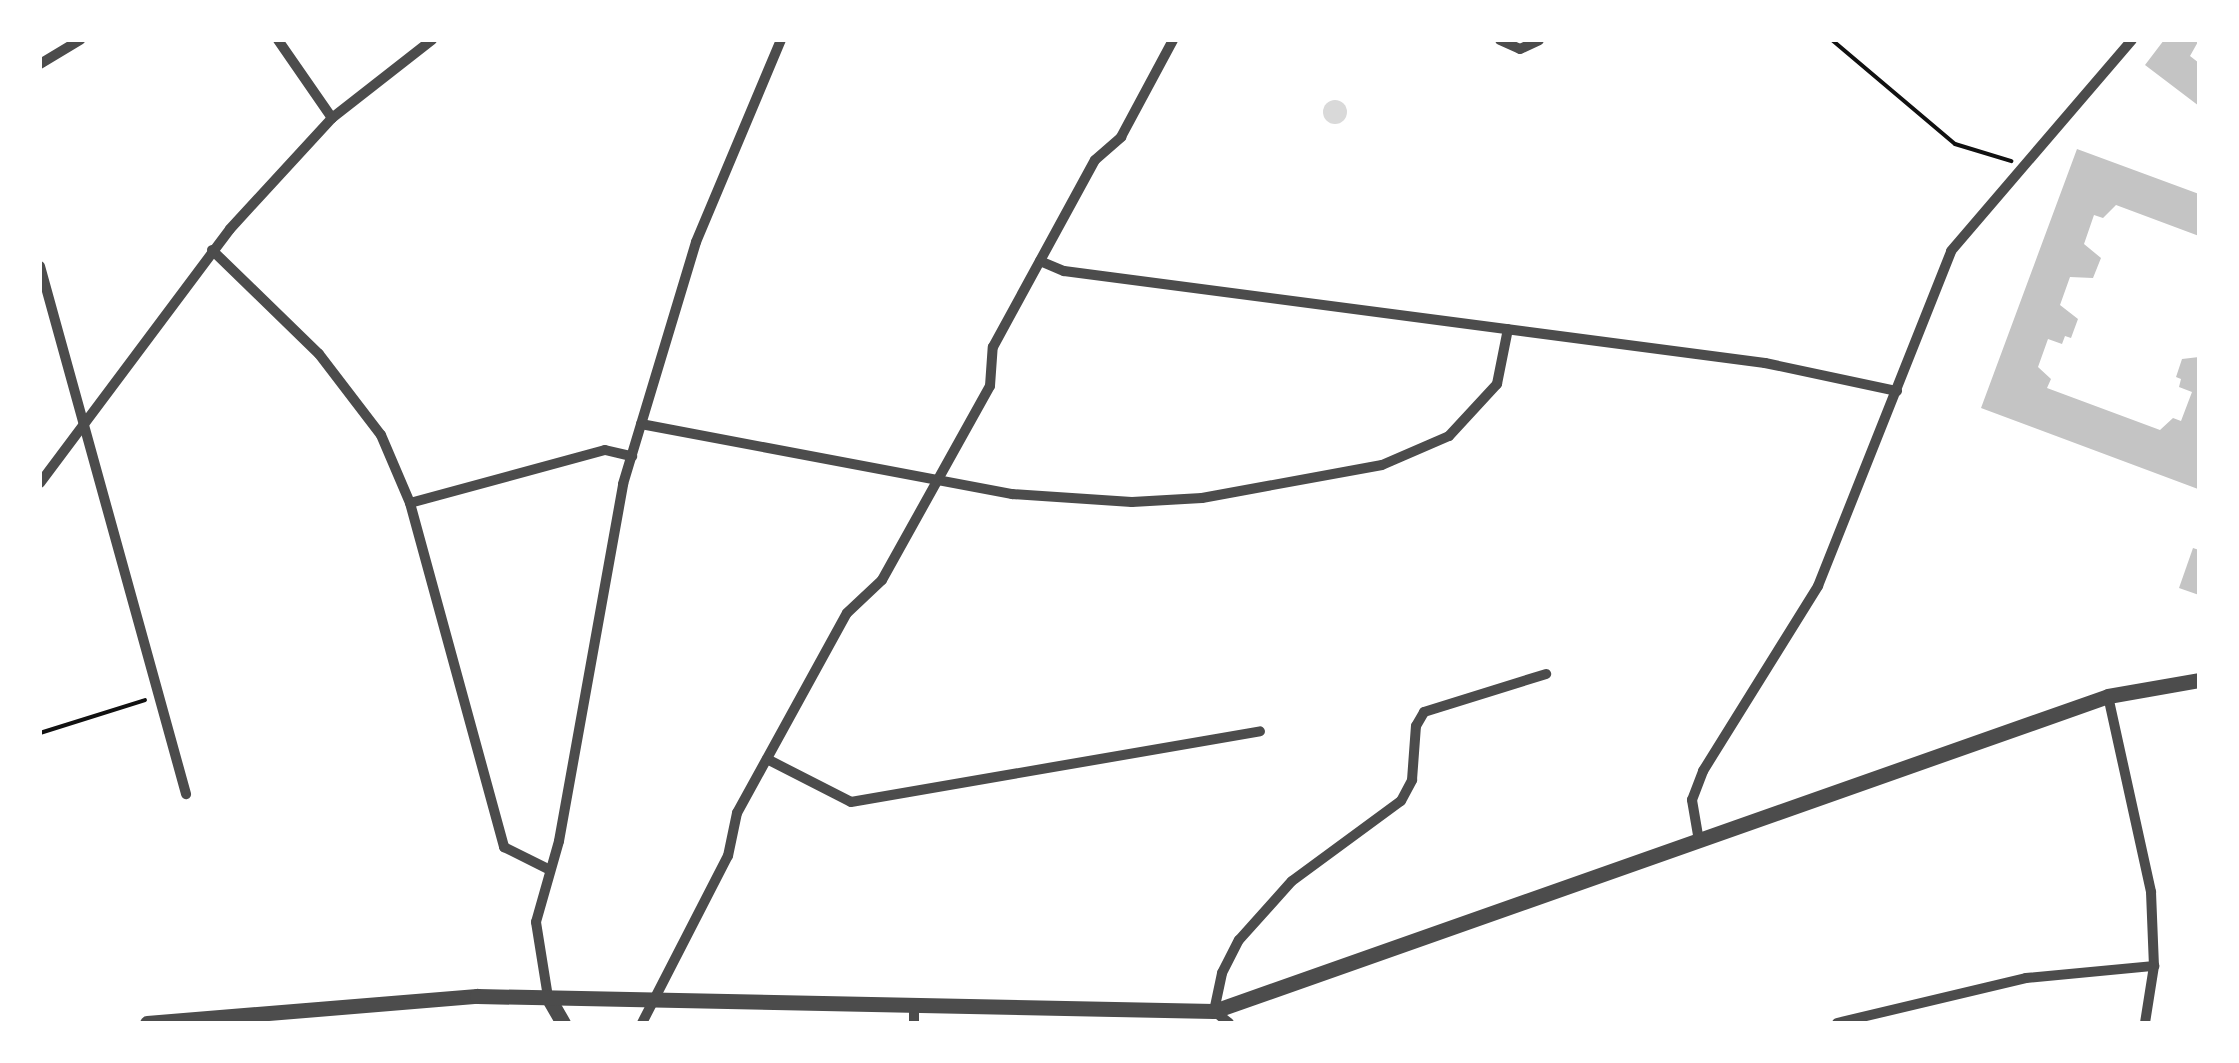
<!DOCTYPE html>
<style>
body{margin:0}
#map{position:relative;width:2239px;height:1063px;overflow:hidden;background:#fff;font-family:Commissioner,sans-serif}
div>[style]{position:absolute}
.water>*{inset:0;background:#d9d9d9}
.round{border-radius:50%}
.building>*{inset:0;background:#c4c4c4}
.path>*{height:4px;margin:-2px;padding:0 2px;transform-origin:2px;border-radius:2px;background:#111}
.minor>*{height:10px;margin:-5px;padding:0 5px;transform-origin:5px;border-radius:5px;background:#4c4c4c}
.tertiary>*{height:15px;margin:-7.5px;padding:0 7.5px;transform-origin:7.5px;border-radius:7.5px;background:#4c4c4c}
span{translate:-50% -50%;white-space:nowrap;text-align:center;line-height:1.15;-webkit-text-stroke:10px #fff;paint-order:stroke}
.frame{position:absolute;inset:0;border:42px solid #fff;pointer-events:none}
</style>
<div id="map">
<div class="water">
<div class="round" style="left:1323px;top:100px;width:24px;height:24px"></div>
</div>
<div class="building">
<div style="clip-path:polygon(2164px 40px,2199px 40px,2190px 56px,2199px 63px,2199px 106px,2145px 65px)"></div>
<div style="clip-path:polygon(2077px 149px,2199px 194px,2199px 236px,2116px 205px,2103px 218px,2094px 215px,2084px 244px,2101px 258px,2093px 278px,2070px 277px,2060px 305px,2078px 319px,2071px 338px,2065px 336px,2062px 344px,2048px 339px,2038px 367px,2051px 379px,2047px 388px,2160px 430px,2173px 418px,2181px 421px,2192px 392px,2179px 387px,2181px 379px,2176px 377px,2182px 359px,2199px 357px,2198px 489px,1981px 408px)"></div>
<div style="clip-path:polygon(2193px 548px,2199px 550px,2199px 595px,2179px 588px)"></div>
</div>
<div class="path">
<div style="left:1832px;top:40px;width:161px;rotate:40.2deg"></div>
<div style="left:1955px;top:144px;width:59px;rotate:16.9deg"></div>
<div style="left:40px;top:733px;width:110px;rotate:-17.4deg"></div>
</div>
<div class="minor">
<div style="left:278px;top:40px;width:95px;rotate:55.3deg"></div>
<div style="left:1500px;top:40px;width:22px;rotate:24deg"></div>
<div style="left:1520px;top:49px;width:21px;rotate:-25deg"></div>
<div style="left:40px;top:64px;width:47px;rotate:-31deg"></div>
<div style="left:212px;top:250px;width:149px;rotate:44.2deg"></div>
<div style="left:319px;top:354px;width:102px;rotate:52.6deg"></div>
<div style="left:381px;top:435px;width:74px;rotate:66.9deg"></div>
<div style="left:410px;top:503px;width:357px;rotate:74.7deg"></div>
<div style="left:504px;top:847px;width:51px;rotate:26.6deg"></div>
<div style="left:1040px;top:261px;width:26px;rotate:23deg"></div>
<div style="left:1064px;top:271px;width:707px;rotate:7.48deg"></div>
<div style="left:1765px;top:363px;width:135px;rotate:12deg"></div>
<div style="left:40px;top:266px;width:548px;rotate:74.54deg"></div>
<div style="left:641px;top:424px;width:378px;rotate:10.7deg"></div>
<div style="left:1012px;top:494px;width:120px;rotate:3.8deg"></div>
<div style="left:1132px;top:502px;width:70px;rotate:-3.3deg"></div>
<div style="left:1202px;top:498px;width:183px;rotate:-10.4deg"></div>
<div style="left:1382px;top:465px;width:73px;rotate:-23.4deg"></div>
<div style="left:1449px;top:436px;width:71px;rotate:-47.3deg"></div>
<div style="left:1497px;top:384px;width:56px;rotate:-78.7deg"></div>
<div style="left:40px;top:483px;width:317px;rotate:-53.2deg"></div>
<div style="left:230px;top:229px;width:151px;rotate:-47.4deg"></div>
<div style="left:332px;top:118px;width:127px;rotate:-38deg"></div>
<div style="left:410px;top:503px;width:202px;rotate:-15.2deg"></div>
<div style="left:605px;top:450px;width:28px;rotate:13deg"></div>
<div style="left:2108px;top:696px;width:201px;rotate:77.6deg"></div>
<div style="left:2151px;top:892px;width:74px;rotate:87.7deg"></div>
<div style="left:2154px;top:966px;width:58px;rotate:99deg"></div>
<div style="left:767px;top:759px;width:94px;rotate:27.1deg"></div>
<div style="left:851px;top:802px;width:415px;rotate:-9.8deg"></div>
<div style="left:1699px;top:841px;width:42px;rotate:-99.7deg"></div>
<div style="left:1692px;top:800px;width:31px;rotate:-69deg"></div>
<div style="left:1703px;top:771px;width:218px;rotate:-58.1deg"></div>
<div style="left:1818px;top:586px;width:360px;rotate:-68.3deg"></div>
<div style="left:1951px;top:251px;width:278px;rotate:-49.4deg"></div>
<div style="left:548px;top:997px;width:76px;rotate:-99.1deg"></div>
<div style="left:536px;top:922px;width:84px;rotate:-74.1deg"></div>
<div style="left:559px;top:841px;width:363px;rotate:-79.8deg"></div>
<div style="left:623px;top:484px;width:253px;rotate:-73.2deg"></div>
<div style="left:696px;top:242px;width:219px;rotate:-67.2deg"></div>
<div style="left:642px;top:1023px;width:188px;rotate:-62.8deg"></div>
<div style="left:728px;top:856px;width:44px;rotate:-78.2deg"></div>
<div style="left:737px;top:813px;width:228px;rotate:-61.2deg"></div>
<div style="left:847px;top:613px;width:48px;rotate:-43.3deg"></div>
<div style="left:882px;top:580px;width:222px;rotate:-60.9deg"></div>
<div style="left:990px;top:386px;width:39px;rotate:-86deg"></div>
<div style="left:993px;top:347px;width:213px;rotate:-61.4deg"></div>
<div style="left:1095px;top:160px;width:35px;rotate:-41deg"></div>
<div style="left:1121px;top:137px;width:110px;rotate:-61.8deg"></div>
<div style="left:914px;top:1023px;width:16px;rotate:-90deg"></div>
<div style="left:1229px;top:1023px;width:19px;rotate:-141deg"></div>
<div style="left:1214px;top:1011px;width:39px;rotate:-78deg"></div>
<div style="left:1222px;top:973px;width:37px;rotate:-63deg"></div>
<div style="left:1239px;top:940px;width:79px;rotate:-48.1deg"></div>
<div style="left:1292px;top:881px;width:135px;rotate:-36.3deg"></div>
<div style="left:1401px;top:801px;width:24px;rotate:-62deg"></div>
<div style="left:1412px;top:780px;width:54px;rotate:-85.8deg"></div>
<div style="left:1416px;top:726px;width:16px;rotate:-60deg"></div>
<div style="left:1424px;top:712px;width:128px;rotate:-17.3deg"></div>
<div style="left:1837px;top:1023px;width:194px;rotate:-13.4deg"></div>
<div style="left:2026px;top:978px;width:129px;rotate:-5.4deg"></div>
</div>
<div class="tertiary">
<div style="left:548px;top:997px;width:30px;rotate:60deg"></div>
<div style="left:147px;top:1023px;width:331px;rotate:-4.7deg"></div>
<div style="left:477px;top:996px;width:737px;rotate:1.17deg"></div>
<div style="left:1214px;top:1011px;width:948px;rotate:-19.41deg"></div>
<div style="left:2108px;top:696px;width:92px;rotate:-10deg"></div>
</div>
<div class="frame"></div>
</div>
